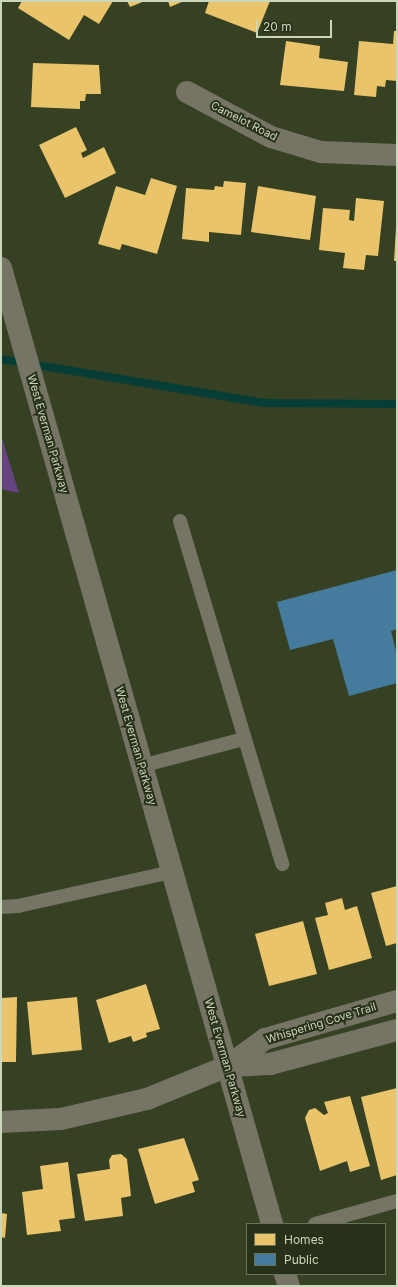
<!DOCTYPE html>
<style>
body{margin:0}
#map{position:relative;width:398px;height:1287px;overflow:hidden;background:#364124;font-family:Inter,sans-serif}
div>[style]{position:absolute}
.green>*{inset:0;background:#664482}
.homes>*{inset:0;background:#e9c46a}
.public>*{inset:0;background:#457b9d}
.stream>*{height:8px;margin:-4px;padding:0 4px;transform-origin:4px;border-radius:4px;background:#073d37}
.service>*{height:14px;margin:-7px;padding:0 7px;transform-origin:7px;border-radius:7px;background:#767465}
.minor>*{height:22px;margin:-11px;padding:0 11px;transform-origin:11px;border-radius:11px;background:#767465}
.tertiary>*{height:22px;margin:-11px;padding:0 11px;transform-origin:11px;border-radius:11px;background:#767465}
span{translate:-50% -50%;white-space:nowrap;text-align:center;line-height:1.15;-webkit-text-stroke:4px #273019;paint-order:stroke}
.street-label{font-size:11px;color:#cbd7ba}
.frame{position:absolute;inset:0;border:2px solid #cbd7ba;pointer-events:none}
.legend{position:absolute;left:246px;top:1223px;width:140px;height:52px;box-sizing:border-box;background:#273019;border:1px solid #697359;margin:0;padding:5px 7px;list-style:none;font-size:12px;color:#cbd7ba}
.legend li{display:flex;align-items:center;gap:8px;height:20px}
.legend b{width:20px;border:1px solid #697359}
.scale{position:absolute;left:256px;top:20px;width:76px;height:18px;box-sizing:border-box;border:2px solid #cbd7ba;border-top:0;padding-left:5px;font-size:12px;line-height:14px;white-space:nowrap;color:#cbd7ba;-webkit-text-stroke:3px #273019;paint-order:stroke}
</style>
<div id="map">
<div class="green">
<div style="clip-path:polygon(1px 435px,19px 493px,1px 489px)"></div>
</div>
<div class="homes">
<div style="clip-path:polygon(22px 1px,113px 1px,99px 24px,84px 15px,69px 40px,18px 8px)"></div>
<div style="clip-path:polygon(127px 1px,145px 1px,130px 7px)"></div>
<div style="clip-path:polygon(168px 1px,184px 1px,170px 7px)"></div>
<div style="clip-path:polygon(209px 1px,270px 1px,257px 33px,205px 13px)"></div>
<div style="clip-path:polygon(394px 31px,397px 31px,397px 81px,386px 80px,385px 87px,377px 86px,376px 97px,354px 95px,359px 41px,393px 44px)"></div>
<div style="clip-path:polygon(286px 41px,320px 46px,319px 58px,348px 62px,344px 91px,280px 85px)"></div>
<div style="clip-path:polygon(33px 63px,99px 65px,101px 94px,86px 94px,85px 101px,80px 101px,80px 109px,31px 107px)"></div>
<div style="clip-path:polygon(76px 127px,87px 150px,81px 153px,83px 158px,104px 147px,116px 173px,65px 198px,39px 145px)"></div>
<div style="clip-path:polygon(151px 178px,177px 186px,157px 254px,122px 244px,120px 250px,98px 244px,116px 186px,145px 195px)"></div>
<div style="clip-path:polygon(224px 181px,246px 183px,241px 235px,209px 232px,209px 242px,182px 239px,186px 188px,214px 190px,215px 186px,223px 187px)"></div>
<div style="clip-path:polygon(258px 186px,316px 196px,310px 240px,251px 232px)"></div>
<div style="clip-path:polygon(356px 198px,384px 201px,378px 256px,366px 255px,364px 270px,343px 268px,345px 253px,319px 250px,323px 208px,350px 210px,349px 220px,354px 221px)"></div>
<div style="clip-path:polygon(396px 228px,397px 228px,397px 261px,394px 261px)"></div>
<div style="clip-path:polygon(397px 886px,397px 943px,386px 946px,371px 893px)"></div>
<div style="clip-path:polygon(342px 898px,345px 910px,357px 906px,372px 958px,329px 970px,315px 918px,328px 915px,325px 903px)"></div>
<div style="clip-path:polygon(303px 921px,317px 974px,269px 986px,255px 934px)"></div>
<div style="clip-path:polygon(146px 984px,160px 1029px,146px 1033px,147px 1037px,133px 1042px,131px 1036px,109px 1043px,96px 1000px)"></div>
<div style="clip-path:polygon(17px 997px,16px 1062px,1px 1062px,1px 998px)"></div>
<div style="clip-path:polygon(77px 997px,82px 1050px,32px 1055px,27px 1002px)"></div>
<div style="clip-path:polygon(397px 1088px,397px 1175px,381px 1180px,361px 1097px)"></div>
<div style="clip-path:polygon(350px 1096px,370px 1166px,350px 1172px,347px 1161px,320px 1171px,305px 1118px,309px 1110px,315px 1108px,324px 1115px,328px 1113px,324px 1102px)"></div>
<div style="clip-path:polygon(184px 1138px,199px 1180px,192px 1182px,195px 1192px,155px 1204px,138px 1149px)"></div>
<div style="clip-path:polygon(121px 1154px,127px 1159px,131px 1196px,121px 1198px,123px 1216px,85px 1221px,77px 1174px,110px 1169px,109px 1160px,112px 1155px)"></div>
<div style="clip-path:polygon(68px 1162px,75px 1218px,59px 1220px,61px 1231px,27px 1235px,22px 1192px,43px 1189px,40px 1166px)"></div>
<div style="clip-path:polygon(1px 1213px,7px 1214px,5px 1238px,1px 1237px)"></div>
</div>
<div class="public">
<div style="clip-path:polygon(397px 570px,397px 629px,391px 631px,397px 655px,397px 683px,349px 696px,333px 639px,290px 650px,277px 602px)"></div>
</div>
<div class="stream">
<div style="left:1px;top:359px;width:267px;rotate:9.5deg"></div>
<div style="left:264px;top:403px;width:133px;rotate:0.4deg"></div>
</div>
<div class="service">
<div style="left:180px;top:521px;width:358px;rotate:73.4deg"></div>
<div style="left:141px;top:766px;width:106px;rotate:-14.7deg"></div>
<div style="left:1px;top:907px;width:17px;rotate:-3deg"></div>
<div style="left:18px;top:906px;width:157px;rotate:-12.5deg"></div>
<div style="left:315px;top:1224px;width:85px;rotate:-15.7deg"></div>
</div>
<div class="minor">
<div style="left:187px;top:92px;width:95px;rotate:28.2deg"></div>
<div style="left:271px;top:137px;width:52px;rotate:16.7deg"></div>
<div style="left:321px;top:152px;width:76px;rotate:2.3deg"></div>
<div style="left:228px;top:1066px;width:42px;rotate:-2.7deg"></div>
<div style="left:270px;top:1064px;width:131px;rotate:-15deg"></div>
<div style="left:1px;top:1122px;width:60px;rotate:-2.9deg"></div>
<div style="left:61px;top:1119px;width:88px;rotate:-13.1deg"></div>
<div style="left:147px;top:1099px;width:87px;rotate:-22.2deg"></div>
<div style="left:228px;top:1066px;width:46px;rotate:-36.1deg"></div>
<div style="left:265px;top:1039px;width:137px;rotate:-16.1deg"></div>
</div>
<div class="tertiary">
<div style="left:1px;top:268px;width:994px;rotate:74.17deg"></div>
<div style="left:285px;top:1274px;width:13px;rotate:72deg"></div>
</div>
<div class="street-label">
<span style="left:244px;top:121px;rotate:27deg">Camelot Road</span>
<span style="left:48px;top:434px;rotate:74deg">West Everman Parkway</span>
<span style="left:136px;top:746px;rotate:74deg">West Everman Parkway</span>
<span style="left:321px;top:1023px;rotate:-17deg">Whispering Cove Trail</span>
<span style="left:225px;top:1058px;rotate:74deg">West Everman Parkway</span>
</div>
<div class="frame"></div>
<ul class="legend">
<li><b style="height:11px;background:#e9c46a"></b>Homes</li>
<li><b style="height:11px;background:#457b9d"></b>Public</li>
</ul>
<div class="scale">20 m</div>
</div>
